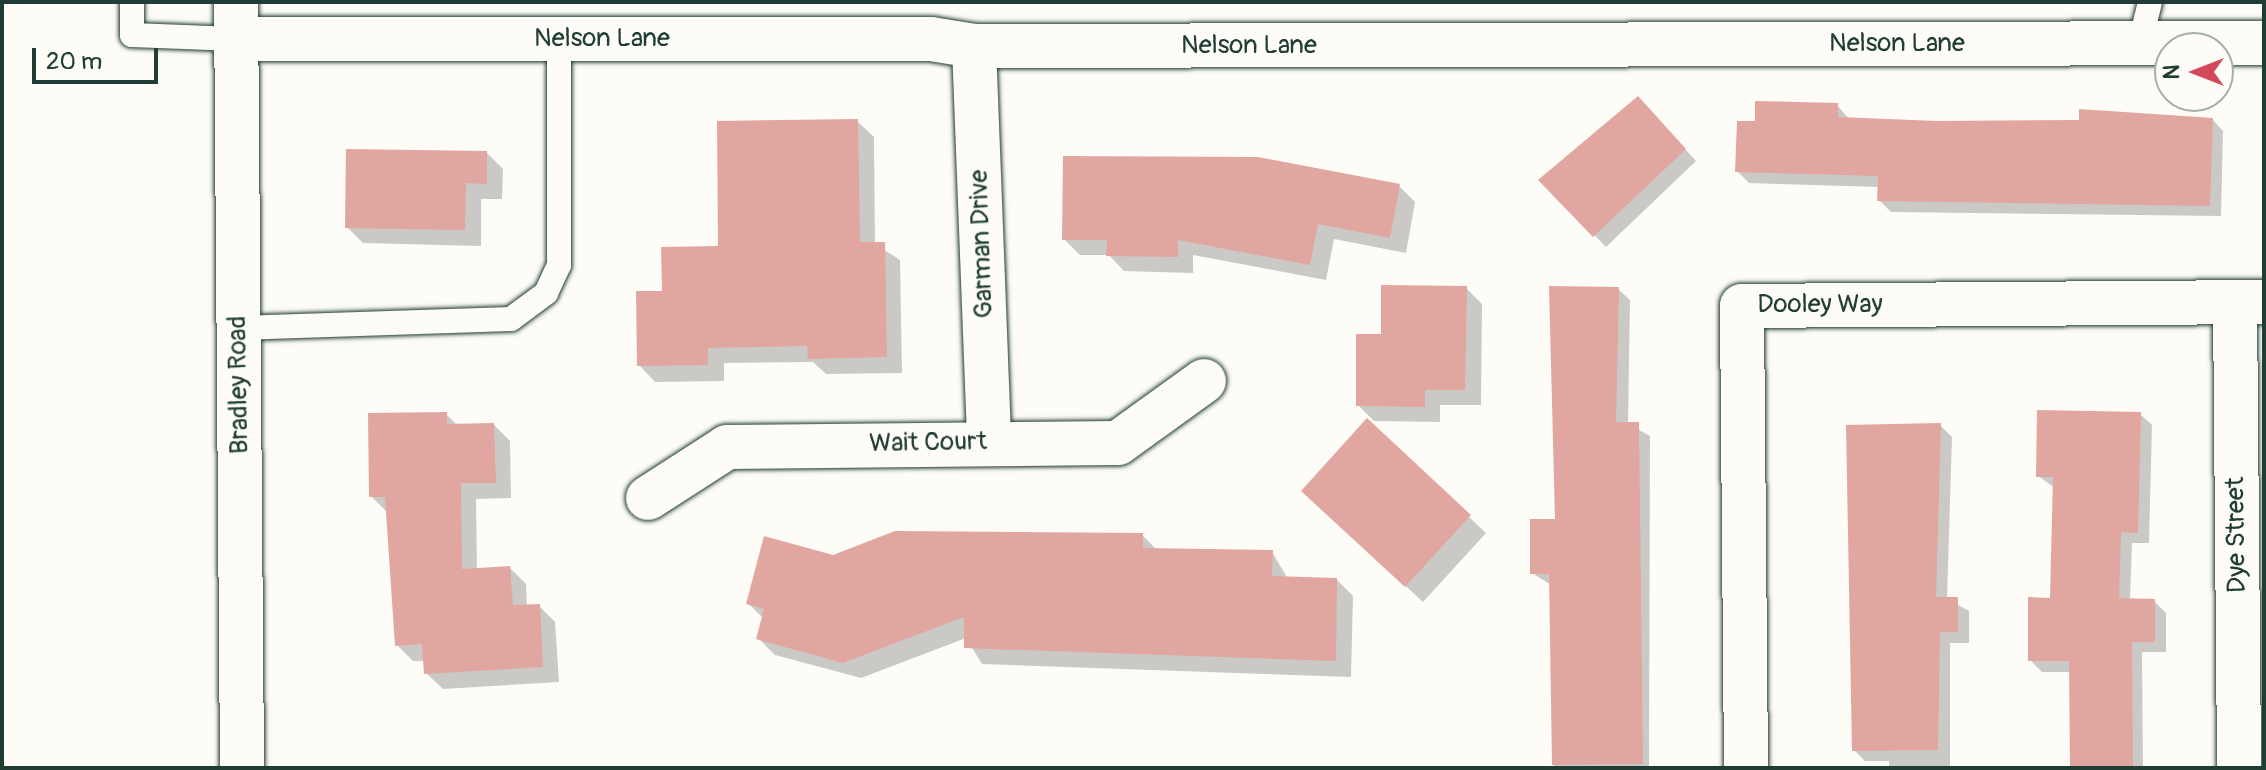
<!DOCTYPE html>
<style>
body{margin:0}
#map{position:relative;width:2266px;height:770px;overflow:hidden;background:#fdfcf7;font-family:Pangolin,sans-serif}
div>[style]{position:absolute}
.shadow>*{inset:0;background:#0003}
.building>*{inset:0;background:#e1a6a0}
.roads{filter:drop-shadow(0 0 2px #1f3d34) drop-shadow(0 0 2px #1f3d34)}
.lane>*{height:24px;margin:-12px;padding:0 12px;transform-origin:12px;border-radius:12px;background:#fdfcf7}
.street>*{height:44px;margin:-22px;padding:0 22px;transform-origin:22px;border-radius:22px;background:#fdfcf7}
.primary>*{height:44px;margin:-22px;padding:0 22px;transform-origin:22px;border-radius:22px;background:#fdfcf7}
span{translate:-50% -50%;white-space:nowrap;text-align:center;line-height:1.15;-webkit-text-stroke:6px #fdfcf7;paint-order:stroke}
.street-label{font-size:26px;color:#1f3d34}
.frame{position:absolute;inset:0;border:4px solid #1f3d34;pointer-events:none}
.north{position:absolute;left:2154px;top:32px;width:80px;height:80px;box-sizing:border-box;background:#fdfcf7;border:2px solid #a4b0a9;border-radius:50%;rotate:270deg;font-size:22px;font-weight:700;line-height:32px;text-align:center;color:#1f3d34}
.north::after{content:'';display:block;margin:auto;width:28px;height:36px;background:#d1495b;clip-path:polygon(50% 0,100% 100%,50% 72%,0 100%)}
.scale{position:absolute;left:32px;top:48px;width:126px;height:36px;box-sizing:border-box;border:4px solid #1f3d34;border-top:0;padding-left:10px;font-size:24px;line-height:28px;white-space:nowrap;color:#1f3d34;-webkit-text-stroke:6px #fdfcf7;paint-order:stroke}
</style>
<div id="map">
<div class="shadow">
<div style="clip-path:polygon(1837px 105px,1849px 119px,1937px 123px,2212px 119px,2223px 131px,2221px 216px,1891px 212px,1879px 200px,1880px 187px,1749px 183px,1737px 171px,1757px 123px)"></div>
<div style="clip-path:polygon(1649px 110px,1696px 161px,1606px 247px,1541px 180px)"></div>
<div style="clip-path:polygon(857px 121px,874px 137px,875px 244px,900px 260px,902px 373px,826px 374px,813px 362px,724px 363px,724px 381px,655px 382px,639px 365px,664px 293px)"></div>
<div style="clip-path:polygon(487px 153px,503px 169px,502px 199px,481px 199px,481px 246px,363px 243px,347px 227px)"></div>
<div style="clip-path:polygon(1399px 186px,1415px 202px,1406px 253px,1334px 239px,1326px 280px,1193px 255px,1193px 273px,1124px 271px,1109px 255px,1080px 255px,1064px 239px)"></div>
<div style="clip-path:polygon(1466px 288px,1482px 304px,1481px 405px,1440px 405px,1440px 422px,1374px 421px,1358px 405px,1383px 336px)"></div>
<div style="clip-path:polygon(1618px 289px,1630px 300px,1628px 424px,1650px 436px,1649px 768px,1554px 768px,1551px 585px,1532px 573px,1558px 521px)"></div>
<div style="clip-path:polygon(446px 414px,458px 426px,494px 425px,510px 441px,511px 498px,476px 499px,477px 570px,510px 568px,526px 584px,527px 607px,539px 606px,555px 622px,559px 682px,443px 689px,426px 673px,426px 661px,413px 661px,397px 645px,388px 513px,371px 496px)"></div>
<div style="clip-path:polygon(2140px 414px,2152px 425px,2149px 543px,2132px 543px,2130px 601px,2154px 601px,2166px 613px,2166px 652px,2142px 652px,2143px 768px,2072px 768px,2071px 672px,2042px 672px,2030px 660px,2052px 600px,2055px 488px,2038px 476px)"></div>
<div style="clip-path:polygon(1367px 421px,1486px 533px,1423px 602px,1320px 507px)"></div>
<div style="clip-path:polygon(1940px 425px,1952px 437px,1947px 599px,1969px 611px,1969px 643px,1950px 643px,1950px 768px,1889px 768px,1889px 761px,1865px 761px,1854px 750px)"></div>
<div style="clip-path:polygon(1142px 535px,1157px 550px,1272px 552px,1288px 579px,1337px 580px,1353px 596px,1351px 677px,982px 664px,966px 638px,861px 678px,775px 655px,758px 638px,764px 619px,748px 603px,833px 557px)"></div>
</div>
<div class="building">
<div style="clip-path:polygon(1638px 96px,1686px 149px,1593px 237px,1538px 180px)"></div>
<div style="clip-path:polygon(1755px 101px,1838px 103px,1838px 117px,1937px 121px,2079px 120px,2079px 109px,2213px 118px,2210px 206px,1877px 201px,1878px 176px,1735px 172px,1737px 121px,1755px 121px)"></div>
<div style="clip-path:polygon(858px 119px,860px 242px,885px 242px,887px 357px,808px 359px,807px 346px,708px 348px,708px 365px,637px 366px,636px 291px,662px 291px,661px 247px,718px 246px,717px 121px)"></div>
<div style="clip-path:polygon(346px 149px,487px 151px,487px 184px,466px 183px,465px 230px,345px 228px)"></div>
<div style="clip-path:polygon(1063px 156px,1258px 157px,1400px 184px,1390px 238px,1318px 224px,1310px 265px,1178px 240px,1178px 257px,1106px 256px,1107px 240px,1062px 240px)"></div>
<div style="clip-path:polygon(1381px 285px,1467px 286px,1465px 390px,1425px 390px,1425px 407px,1356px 406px,1356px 334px,1381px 334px)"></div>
<div style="clip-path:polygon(1549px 286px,1619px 287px,1616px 422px,1639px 422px,1643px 764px,1552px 765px,1549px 574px,1530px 574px,1530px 519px,1555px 519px)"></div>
<div style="clip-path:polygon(2037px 410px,2141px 412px,2138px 533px,2121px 532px,2119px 598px,2155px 599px,2155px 642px,2132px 642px,2133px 768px,2070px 768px,2069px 661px,2028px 661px,2028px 597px,2050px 598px,2053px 477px,2036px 477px)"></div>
<div style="clip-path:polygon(447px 412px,447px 424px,494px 423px,496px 483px,461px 483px,462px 569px,510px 566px,513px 605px,540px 604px,543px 667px,424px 674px,422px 644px,395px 646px,385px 497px,369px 497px,368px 413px)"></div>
<div style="clip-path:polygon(1367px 418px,1471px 515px,1405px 587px,1301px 491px)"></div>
<div style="clip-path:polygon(1941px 423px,1936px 597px,1958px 597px,1958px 632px,1940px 632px,1938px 750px,1852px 751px,1846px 425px)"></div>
<div style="clip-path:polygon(895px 531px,1143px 533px,1143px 548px,1273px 550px,1272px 576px,1337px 578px,1336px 661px,964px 648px,964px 617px,843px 663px,756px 639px,764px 609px,746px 604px,764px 536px,833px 555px)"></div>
</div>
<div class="roads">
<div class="lane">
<div style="left:132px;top:2px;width:33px;rotate:90deg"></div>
<div style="left:132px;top:35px;width:104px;rotate:2.2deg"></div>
<div style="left:2140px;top:43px;width:42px;rotate:-76.3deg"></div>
<div style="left:238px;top:328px;width:273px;rotate:-1.9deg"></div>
<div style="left:511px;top:319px;width:44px;rotate:-36.6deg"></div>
<div style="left:546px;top:293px;width:31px;rotate:-65deg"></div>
<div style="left:559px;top:265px;width:226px;rotate:-90deg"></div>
</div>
<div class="street">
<div style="left:236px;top:39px;width:695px"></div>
<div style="left:931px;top:39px;width:44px;rotate:9.2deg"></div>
<div style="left:974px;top:46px;width:1290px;rotate:-0.13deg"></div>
<div style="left:974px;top:46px;width:395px;rotate:87.8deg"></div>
<div style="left:2235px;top:302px;width:466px;rotate:89.5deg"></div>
<div style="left:648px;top:498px;width:94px;rotate:-32.8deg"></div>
<div style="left:727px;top:447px;width:391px;rotate:-0.6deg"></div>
<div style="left:1118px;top:443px;width:106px;rotate:-35.8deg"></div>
<div style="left:1746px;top:768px;width:462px;rotate:-90.5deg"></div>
<div style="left:1742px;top:306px;width:522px;rotate:-0.44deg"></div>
</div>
<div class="primary">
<div style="left:236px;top:2px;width:766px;rotate:89.55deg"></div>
</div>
</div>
<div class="street-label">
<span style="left:602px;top:39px">Nelson Lane</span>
<span style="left:1897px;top:44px">Nelson Lane</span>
<span style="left:1249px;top:46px">Nelson Lane</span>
<span style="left:982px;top:244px;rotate:-92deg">Garman Drive</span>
<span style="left:1820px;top:305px">Dooley Way</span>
<span style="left:239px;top:385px;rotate:-91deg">Bradley Road</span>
<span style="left:928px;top:443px;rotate:-1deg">Wait Court</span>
<span style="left:2237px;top:535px;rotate:-91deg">Dye Street</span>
</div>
<div class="frame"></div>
<div class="north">N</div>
<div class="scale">20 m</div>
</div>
